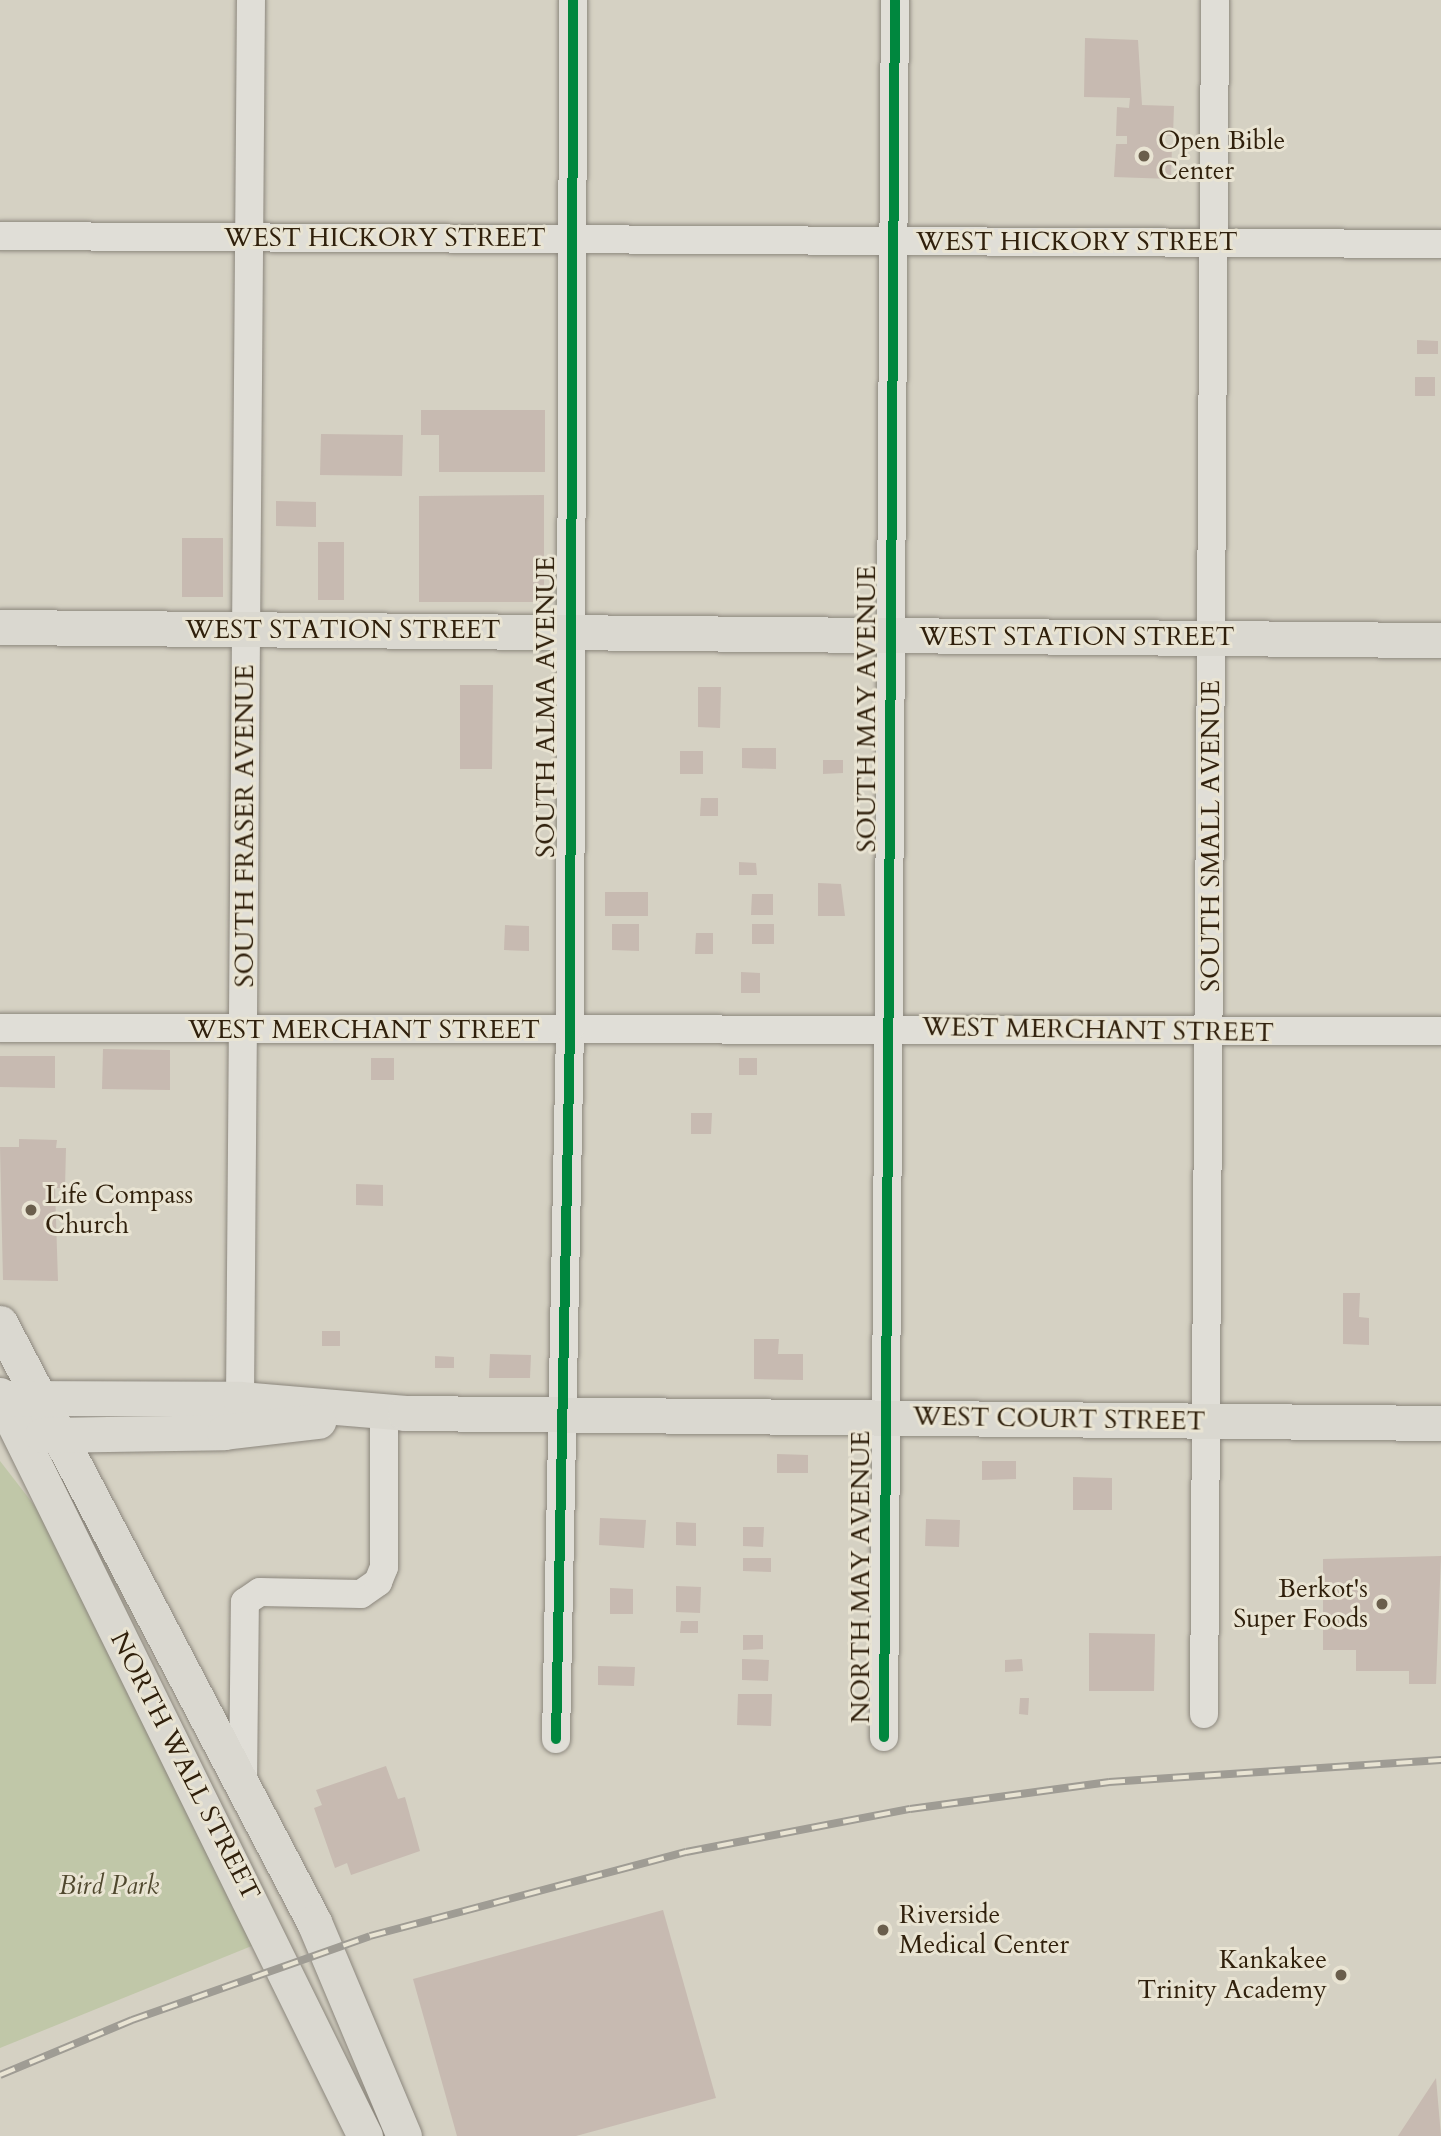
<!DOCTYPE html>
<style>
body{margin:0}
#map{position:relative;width:1441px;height:2136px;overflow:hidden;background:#d5d1c3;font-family:Cardo,serif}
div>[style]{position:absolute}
.green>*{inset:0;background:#c0c7a8}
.building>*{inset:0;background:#c7bab1}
.roads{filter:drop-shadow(0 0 2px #8c877d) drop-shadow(0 0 2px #8c877d)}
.minor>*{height:28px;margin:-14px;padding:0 14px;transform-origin:14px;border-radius:14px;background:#e0ded7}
.major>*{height:35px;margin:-17.5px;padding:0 17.5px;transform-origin:17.5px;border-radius:17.5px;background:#dad8d0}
.rail>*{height:8px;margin-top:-4px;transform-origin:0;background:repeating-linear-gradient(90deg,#e9e4d3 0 16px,#9f9c94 0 32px);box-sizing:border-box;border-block:2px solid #9f9c94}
.cycleway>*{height:10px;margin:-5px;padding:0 5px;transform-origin:5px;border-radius:5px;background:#00873e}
.dots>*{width:19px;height:19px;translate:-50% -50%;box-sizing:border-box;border:4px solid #e9e4d3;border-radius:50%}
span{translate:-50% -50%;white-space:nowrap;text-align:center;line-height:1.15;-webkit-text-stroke:6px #e9e4d3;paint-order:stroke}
.poi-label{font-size:26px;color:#30200c}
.left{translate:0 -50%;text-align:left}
.right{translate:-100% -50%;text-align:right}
.street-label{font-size:26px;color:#30200c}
.park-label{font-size:26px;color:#50482e;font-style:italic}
</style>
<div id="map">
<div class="green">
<div style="clip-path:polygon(0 1461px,41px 1514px,259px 1943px,0 2048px)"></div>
</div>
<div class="building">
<div style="clip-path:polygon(1085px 38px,1138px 40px,1142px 105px,1174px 106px,1173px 136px,1163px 135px,1163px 144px,1172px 145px,1171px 179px,1114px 177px,1116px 144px,1127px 144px,1127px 136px,1116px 136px,1117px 107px,1129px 108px,1130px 98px,1084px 97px)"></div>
<div style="clip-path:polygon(1417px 340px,1438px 341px,1438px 354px,1417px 354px)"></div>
<div style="clip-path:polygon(1415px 377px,1435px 377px,1435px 396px,1415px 396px)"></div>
<div style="clip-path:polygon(421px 410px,545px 410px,545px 472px,439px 472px,439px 435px,421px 435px)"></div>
<div style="clip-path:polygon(321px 434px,403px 435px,402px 476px,320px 475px)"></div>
<div style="clip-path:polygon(544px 495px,544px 602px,419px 602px,419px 496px)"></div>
<div style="clip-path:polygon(276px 501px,316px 502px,316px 527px,276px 526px)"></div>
<div style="clip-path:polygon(182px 538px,223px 538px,223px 597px,182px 597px)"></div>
<div style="clip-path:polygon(318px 542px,344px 542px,344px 600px,318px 600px)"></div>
<div style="clip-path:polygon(460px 685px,493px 685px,492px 769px,460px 769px)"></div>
<div style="clip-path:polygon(698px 687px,721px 687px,720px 728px,698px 727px)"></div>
<div style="clip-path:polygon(742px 748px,776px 748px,776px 769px,742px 768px)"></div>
<div style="clip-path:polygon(680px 751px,703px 751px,703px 774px,680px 774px)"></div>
<div style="clip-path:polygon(823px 760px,843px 760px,843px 773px,823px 774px)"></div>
<div style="clip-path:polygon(701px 798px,718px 798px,718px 816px,700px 816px)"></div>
<div style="clip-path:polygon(739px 862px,756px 863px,757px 875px,739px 875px)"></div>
<div style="clip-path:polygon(818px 883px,841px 884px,845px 916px,818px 916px)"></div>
<div style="clip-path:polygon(605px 892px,648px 892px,648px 916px,605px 916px)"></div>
<div style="clip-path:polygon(752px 894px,773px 894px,773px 915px,751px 915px)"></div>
<div style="clip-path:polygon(612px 924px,639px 924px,639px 951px,612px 950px)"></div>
<div style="clip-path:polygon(752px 924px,774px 924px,774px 944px,752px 944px)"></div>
<div style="clip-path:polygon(505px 925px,529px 926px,529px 951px,504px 950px)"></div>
<div style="clip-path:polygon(696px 933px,713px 933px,713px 954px,695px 954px)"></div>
<div style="clip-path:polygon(741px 972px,760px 973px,760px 993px,741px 993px)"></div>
<div style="clip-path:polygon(103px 1049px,170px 1050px,170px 1090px,102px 1089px)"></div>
<div style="clip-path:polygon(0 1056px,55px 1056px,55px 1088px,0 1087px)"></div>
<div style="clip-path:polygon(371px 1058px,394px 1058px,394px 1080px,371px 1080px)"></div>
<div style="clip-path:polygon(739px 1058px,757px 1058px,757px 1075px,739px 1075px)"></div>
<div style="clip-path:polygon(691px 1113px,712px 1113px,711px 1134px,691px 1134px)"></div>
<div style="clip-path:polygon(19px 1139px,57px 1140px,56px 1148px,66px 1148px,65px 1188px,55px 1188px,58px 1281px,3px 1280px,0 1147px,19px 1147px)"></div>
<div style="clip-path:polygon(356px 1184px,383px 1185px,383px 1206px,356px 1205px)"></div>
<div style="clip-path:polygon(1343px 1293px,1360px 1293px,1359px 1317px,1369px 1318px,1369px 1345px,1343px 1344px)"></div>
<div style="clip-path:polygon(322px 1331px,340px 1331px,340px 1346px,322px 1346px)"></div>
<div style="clip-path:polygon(754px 1339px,779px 1339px,778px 1354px,803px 1354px,803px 1380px,754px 1379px)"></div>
<div style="clip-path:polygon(490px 1354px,531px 1355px,530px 1378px,489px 1378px)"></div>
<div style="clip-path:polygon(435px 1356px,454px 1357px,454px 1368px,435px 1368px)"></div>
<div style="clip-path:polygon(777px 1454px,808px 1455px,808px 1473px,777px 1473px)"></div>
<div style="clip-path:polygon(982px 1461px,1016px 1461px,1016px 1479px,982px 1480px)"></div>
<div style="clip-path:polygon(1073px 1477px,1112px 1478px,1112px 1510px,1073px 1510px)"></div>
<div style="clip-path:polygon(600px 1518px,646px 1520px,644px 1548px,599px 1545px)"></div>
<div style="clip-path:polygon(926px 1519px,960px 1520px,959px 1547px,925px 1546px)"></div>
<div style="clip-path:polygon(676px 1522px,696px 1523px,696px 1546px,676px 1545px)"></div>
<div style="clip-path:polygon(743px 1527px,764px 1527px,763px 1547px,743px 1546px)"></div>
<div style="clip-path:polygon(1441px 1556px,1436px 1684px,1409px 1684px,1409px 1671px,1356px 1671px,1356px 1650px,1323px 1650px,1323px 1559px)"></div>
<div style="clip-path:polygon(743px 1558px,771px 1558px,771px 1572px,743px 1571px)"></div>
<div style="clip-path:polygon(676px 1586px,701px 1587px,700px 1613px,676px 1612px)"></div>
<div style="clip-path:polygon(610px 1588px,633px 1589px,633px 1614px,610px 1614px)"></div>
<div style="clip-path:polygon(681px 1621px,698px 1621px,698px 1633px,680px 1633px)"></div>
<div style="clip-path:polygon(1089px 1633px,1155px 1634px,1154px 1691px,1089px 1691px)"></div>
<div style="clip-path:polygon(743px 1635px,763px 1635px,763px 1649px,743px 1650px)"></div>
<div style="clip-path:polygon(742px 1659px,769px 1660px,768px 1681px,742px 1680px)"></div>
<div style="clip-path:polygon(1022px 1659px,1023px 1671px,1005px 1672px,1005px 1660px)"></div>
<div style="clip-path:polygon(598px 1666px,635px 1667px,634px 1686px,598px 1685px)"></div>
<div style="clip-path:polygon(738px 1694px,772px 1694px,771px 1726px,737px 1725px)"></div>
<div style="clip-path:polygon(1020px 1698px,1029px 1698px,1028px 1715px,1019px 1714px)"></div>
<div style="clip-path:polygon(386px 1766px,398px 1799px,405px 1797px,420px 1851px,351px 1875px,347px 1863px,335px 1868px,314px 1808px,322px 1805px,316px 1790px)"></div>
<div style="clip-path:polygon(663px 1910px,716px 2098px,576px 2136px,457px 2136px,413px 1979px)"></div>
<div style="clip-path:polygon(1436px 2078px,1441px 2136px,1398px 2136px)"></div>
</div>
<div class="roads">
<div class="minor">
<div style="left:0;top:236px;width:1441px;rotate:0.32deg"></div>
<div style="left:0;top:1028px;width:1441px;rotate:0.12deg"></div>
<div style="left:240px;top:1399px;width:1399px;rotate:-89.55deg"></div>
<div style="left:1204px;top:1714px;width:1714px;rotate:-89.63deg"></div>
<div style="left:884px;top:1737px;width:1737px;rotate:-89.64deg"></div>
<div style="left:556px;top:1739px;width:711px;rotate:-88.87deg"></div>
<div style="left:570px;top:1028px;width:1028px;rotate:-89.83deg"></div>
<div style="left:243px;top:1784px;width:182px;rotate:-89.4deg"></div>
<div style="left:245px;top:1602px;width:18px;rotate:-34deg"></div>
<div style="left:260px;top:1592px;width:101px;rotate:1.1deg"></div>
<div style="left:361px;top:1594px;width:21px;rotate:-35deg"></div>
<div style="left:378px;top:1582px;width:16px;rotate:-68deg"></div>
<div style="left:384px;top:1567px;width:154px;rotate:-90deg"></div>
</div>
<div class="major">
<div style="left:0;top:627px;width:1441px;rotate:0.52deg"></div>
<div style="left:0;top:1323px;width:676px;rotate:62.34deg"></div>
<div style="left:314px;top:1922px;width:232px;rotate:67.2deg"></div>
<div style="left:0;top:1395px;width:826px;rotate:63.78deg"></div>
<div style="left:0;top:1398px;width:240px;rotate:0.2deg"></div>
<div style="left:240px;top:1399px;width:166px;rotate:4.8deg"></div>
<div style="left:405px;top:1413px;width:1036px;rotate:0.55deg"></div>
<div style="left:42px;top:1435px;width:182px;rotate:-0.9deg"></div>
<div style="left:224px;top:1432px;width:95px;rotate:-6.7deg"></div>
</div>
</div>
<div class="rail">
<div style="left:0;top:2075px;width:143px;rotate:-22.6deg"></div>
<div style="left:132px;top:2020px;width:252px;rotate:-19.4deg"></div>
<div style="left:370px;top:1936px;width:327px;rotate:-14.9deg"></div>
<div style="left:686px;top:1852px;width:228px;rotate:-10.9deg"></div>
<div style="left:910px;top:1809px;width:201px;rotate:-7.7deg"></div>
<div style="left:1109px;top:1782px;width:333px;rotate:-3.8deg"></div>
</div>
<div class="cycleway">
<div style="left:884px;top:1737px;width:1737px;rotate:-89.64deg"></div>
<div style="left:556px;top:1739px;width:711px;rotate:-88.87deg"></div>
<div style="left:570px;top:1028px;width:1028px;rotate:-89.83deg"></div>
</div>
<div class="dots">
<div style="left:1144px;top:156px;background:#6a5e4c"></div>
<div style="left:31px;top:1210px;background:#6a5e4c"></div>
<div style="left:1382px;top:1604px;background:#6a5e4c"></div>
<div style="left:883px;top:1930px;background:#6a5e4c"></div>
<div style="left:1341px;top:1975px;background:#6a5e4c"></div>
</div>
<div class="poi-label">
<span class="left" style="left:1158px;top:156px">Open Bible<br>Center</span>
<span class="left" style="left:45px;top:1210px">Life Compass<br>Church</span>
<span class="right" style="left:1368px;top:1604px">Berkot's<br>Super Foods</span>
<span class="left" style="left:899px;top:1930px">Riverside<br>Medical Center</span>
<span class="right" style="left:1327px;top:1975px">Kankakee<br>Trinity Academy</span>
</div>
<div class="street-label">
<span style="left:385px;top:238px">WEST HICKORY STREET</span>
<span style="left:1077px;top:242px">WEST HICKORY STREET</span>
<span style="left:343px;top:630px">WEST STATION STREET</span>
<span style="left:1077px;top:637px">WEST STATION STREET</span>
<span style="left:546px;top:707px;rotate:-90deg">SOUTH ALMA AVENUE</span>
<span style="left:867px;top:709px;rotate:-90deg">SOUTH MAY AVENUE</span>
<span style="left:245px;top:826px;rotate:-90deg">SOUTH FRASER AVENUE</span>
<span style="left:1211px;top:836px;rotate:-90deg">SOUTH SMALL AVENUE</span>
<span style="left:364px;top:1030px">WEST MERCHANT STREET</span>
<span style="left:1098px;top:1030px;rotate:1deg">WEST MERCHANT STREET</span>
<span style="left:1059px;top:1419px;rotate:1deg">WEST COURT STREET</span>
<span style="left:861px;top:1577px;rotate:-90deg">NORTH MAY AVENUE</span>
<span style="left:185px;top:1766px;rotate:63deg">NORTH WALL STREET</span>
</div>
<div class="park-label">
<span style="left:109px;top:1886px">Bird Park</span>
</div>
</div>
